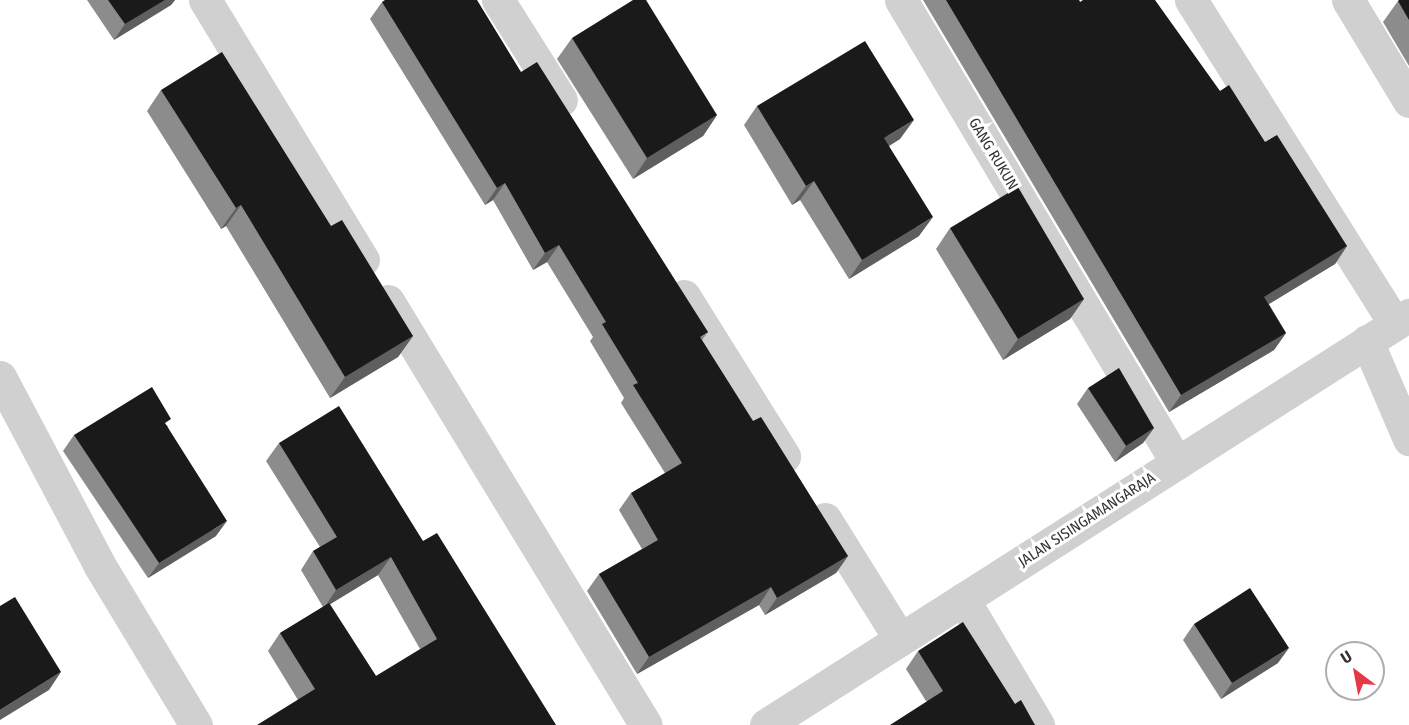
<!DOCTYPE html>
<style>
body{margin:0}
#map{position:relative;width:1409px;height:725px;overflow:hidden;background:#fff;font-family:"Fira Sans Condensed",sans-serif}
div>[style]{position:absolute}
.minor>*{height:33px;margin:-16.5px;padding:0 16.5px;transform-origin:16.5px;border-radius:16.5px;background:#d0d0d0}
.wall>*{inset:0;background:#8c8c8c}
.shaded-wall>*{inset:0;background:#5f5f5f}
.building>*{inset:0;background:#1a1a1a}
span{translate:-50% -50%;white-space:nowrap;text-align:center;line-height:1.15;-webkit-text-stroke:6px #fff;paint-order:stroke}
.street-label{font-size:15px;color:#333}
.north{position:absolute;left:1325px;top:641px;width:60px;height:60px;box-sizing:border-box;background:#fff;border:2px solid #adadad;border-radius:50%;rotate:328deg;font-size:16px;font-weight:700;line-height:24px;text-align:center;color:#333}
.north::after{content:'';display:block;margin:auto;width:21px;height:27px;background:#e63946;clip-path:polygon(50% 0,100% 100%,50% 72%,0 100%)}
</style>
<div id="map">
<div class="minor">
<div style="left:205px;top:0;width:304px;rotate:58.7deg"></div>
<div style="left:498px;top:0;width:118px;rotate:57.8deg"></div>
<div style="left:901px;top:0;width:539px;rotate:59.2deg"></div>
<div style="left:1191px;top:0;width:383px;rotate:57.8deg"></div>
<div style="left:1348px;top:0;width:118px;rotate:58.9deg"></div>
<div style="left:684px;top:296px;width:189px;rotate:58deg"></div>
<div style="left:388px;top:301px;width:496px;rotate:58.7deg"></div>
<div style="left:1367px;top:341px;width:107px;rotate:66.8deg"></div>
<div style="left:0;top:377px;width:214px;rotate:62.1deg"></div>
<div style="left:100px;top:566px;width:186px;rotate:58.9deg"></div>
<div style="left:825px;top:519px;width:142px;rotate:58deg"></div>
<div style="left:963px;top:599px;width:147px;rotate:59.2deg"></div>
<div style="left:766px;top:725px;width:763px;rotate:-32.52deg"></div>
</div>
<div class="wall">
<div style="clip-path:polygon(87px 0,175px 0,171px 5px,114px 40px)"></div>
<div style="clip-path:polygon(923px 0,1079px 0,1080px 2px,1220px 91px,1265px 142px,1347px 246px,1335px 264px,1269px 304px,1286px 333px,1274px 350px,1169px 412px)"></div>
<div style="clip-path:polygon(1409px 0,1409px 66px,1383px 22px,1398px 1px)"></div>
<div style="clip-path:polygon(382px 2px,521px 72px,708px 332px,702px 340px,753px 421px,848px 556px,836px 573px,765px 615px,759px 605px,637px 674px,587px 591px,599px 574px,642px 549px,619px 510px,631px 493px,665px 473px,621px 403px,624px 398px,590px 341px,593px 337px,547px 262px,533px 270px,493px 200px,485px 205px,370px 19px)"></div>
<div style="clip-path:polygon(572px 38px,717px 115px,703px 136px,633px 179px,557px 59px)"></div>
<div style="clip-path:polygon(161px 90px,331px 226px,413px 336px,398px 357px,330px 398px,226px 226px,221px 229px,147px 111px)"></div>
<div style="clip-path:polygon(757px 106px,900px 139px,889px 146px,919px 236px,849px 279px,800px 200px,792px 205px,744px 125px)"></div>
<div style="clip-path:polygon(950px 228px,1084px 299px,1070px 319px,1003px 360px,936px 249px)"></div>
<div style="clip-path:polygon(1088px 388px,1154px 428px,1143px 443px,1115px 462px,1077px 404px)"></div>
<div style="clip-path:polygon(167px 425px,216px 536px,148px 578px,63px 451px,74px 435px)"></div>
<div style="clip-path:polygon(evenodd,279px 443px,423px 541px,556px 725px,298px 700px,268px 651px,280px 633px,323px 607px,301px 570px,313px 551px,320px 547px,266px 461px,279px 443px,378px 575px,420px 649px,376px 676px,330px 604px,378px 575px)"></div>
<div style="clip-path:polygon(1194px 624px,1278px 663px,1221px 699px,1183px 640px)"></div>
<div style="clip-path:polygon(918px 651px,1015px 704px,926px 701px,906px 669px)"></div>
</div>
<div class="shaded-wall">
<div style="clip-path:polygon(165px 0,175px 0,171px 5px,114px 40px,125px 24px)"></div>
<div style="clip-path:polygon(717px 115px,703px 136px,633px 179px,647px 158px)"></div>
<div style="clip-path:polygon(914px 120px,900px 139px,871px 157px,884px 138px)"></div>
<div style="clip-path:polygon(814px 181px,800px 200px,792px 205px,806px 186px)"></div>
<div style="clip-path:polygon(505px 183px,493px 200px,485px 205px,497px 188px)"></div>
<div style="clip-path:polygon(241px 205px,226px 226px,221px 229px,236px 208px)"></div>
<div style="clip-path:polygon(933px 217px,919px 236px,849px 279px,862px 260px)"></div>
<div style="clip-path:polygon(559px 245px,547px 262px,533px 270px,545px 253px)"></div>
<div style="clip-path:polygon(1347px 246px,1335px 264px,1252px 314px,1264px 297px)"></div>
<div style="clip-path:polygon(1084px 299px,1070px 319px,1003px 360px,1018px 339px)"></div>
<div style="clip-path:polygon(1286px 333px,1274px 350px,1169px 412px,1181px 395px)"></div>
<div style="clip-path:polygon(413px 336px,398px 357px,330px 398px,345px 377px)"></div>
<div style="clip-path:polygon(1154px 428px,1143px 443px,1115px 462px,1126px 446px)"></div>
<div style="clip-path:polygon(227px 521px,216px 536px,148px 578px,159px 563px)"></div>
<div style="clip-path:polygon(848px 556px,836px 573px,765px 615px,777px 598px)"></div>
<div style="clip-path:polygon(391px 557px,378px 575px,324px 608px,336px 590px)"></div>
<div style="clip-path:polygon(771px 587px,759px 605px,637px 674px,649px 657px)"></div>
<div style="clip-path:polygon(1289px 648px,1278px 663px,1221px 699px,1232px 683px)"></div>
<div style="clip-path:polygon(61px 672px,49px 690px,0 720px,0 710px)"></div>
</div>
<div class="building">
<div style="clip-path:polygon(108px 0,165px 0,125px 24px)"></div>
<div style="clip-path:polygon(385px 0,477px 0,521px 72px,537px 62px,708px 332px,700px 337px,753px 421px,761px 417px,848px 556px,777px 598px,771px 587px,649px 657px,599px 574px,658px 540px,631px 493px,682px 463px,633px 385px,638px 383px,602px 324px,606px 322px,559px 245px,545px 253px,505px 183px,497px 188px,382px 2px)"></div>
<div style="clip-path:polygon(633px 0,646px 0,717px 115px,647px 158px,572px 38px)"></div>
<div style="clip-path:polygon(946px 0,1079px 0,1080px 2px,1083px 0,1155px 0,1220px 91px,1229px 85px,1265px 142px,1277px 135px,1347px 246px,1264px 297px,1286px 333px,1181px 395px)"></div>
<div style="clip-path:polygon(1399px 0,1409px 0,1409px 20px,1398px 1px)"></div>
<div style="clip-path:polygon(865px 41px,914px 120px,884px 138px,933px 217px,862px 260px,814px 181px,806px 186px,757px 106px)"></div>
<div style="clip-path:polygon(222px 52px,331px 226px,342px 220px,413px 336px,345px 377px,241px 205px,236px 208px,161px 90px)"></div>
<div style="clip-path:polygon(1018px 187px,1084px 299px,1018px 339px,950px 228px)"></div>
<div style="clip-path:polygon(1119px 368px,1154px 428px,1126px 446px,1088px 388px)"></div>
<div style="clip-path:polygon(152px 387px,171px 419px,165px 423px,227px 521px,159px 563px,74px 435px)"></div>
<div style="clip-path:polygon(339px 406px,423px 541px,437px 533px,556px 725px,257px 725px,315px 689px,280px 633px,329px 603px,376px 676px,437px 639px,391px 557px,336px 590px,313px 551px,337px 537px,279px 443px)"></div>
<div style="clip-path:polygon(1250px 588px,1289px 648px,1232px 683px,1194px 624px)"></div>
<div style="clip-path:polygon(15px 597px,61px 672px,0 710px,0 606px)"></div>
<div style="clip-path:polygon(963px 622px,1015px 704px,1021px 700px,1035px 725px,890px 725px,943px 691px,918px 651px)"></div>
</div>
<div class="street-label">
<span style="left:993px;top:154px;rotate:59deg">GANG RUKUN</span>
<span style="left:1087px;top:520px;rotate:-33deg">JALAN SISINGAMANGARAJA</span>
</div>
<div class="north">U</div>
</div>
